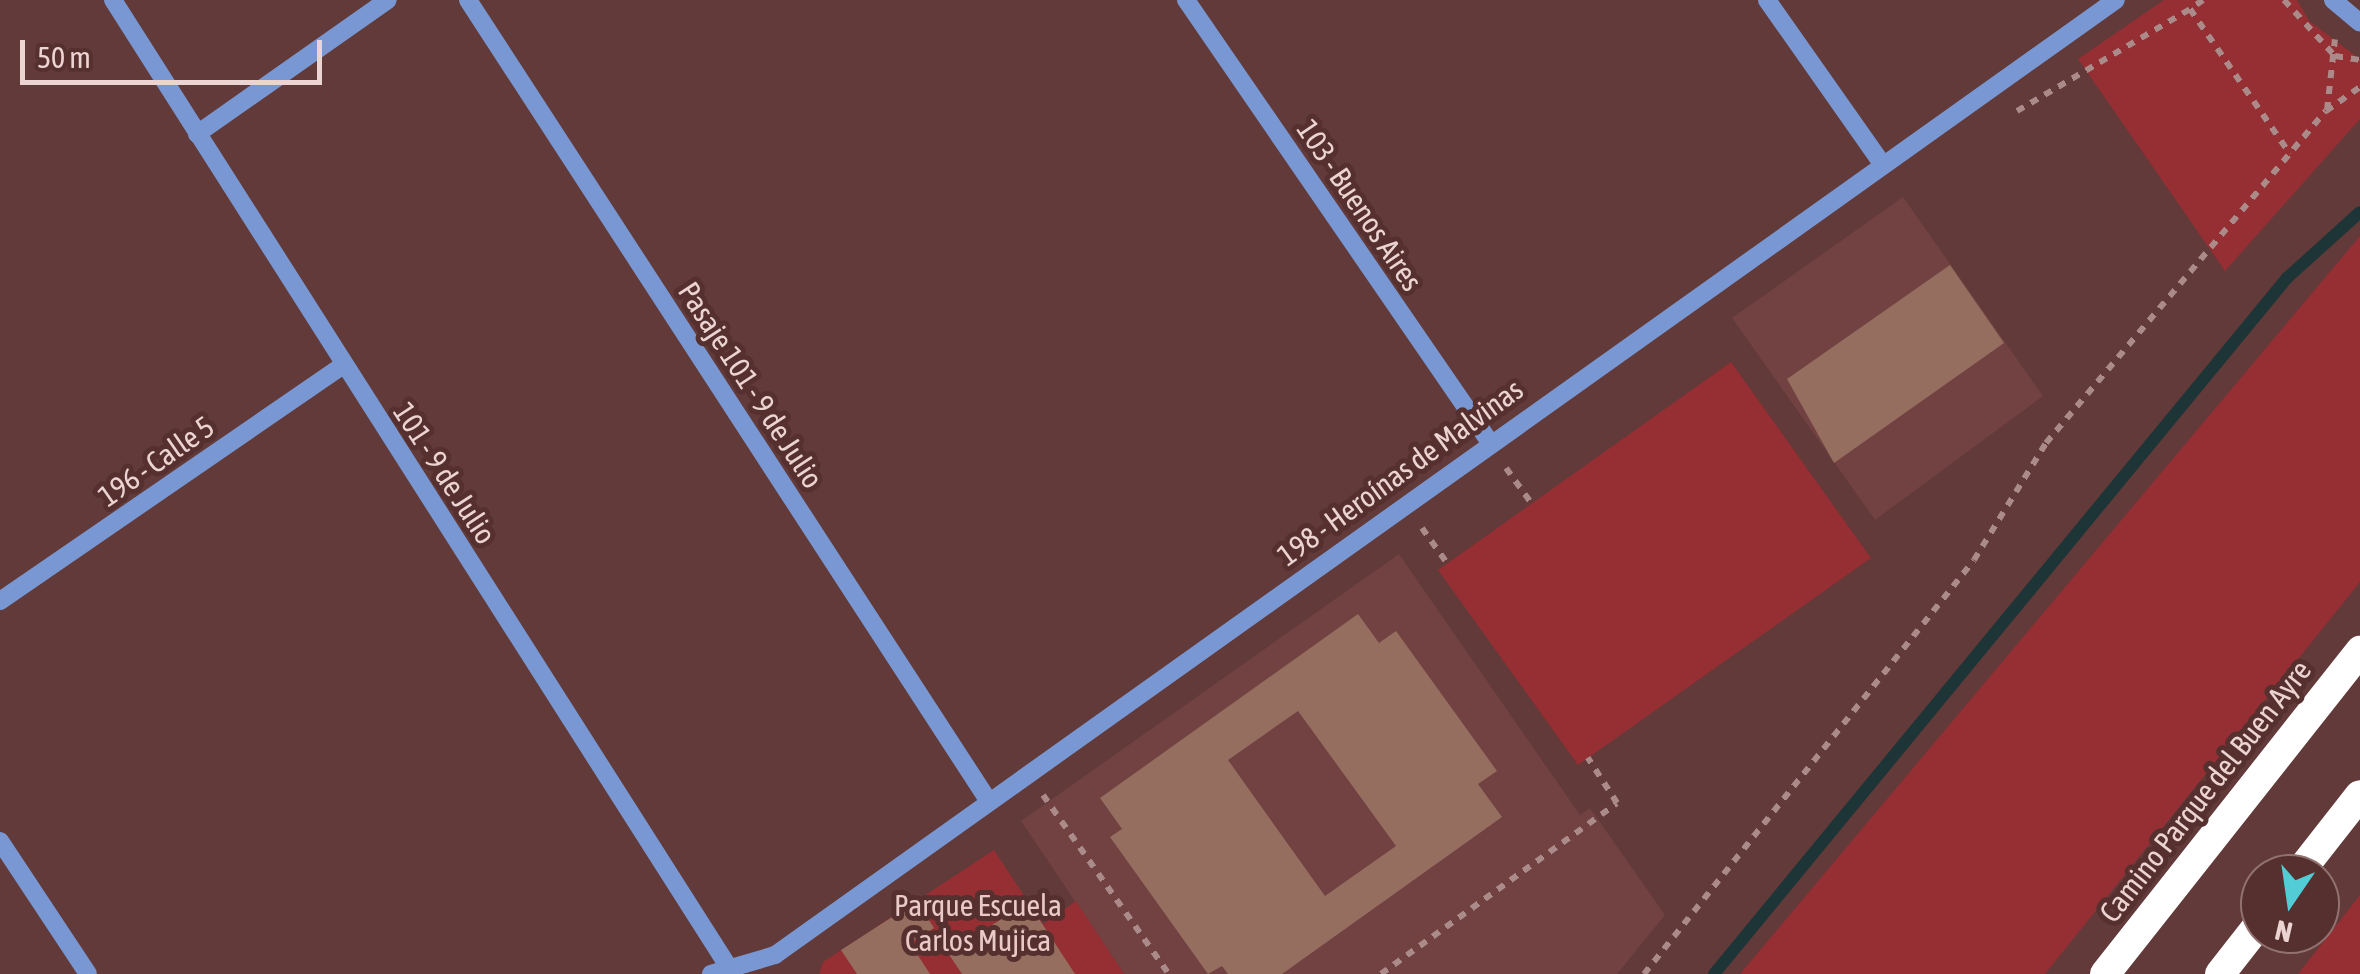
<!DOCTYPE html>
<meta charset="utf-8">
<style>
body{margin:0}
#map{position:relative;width:2360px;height:974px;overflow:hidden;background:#613a39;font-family:"Asap Condensed",sans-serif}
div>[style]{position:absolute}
.built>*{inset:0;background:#714241}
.green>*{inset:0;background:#952f33}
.stream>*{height:12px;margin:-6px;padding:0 6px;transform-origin:6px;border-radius:6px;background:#1d3537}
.building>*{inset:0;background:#956e5f}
.path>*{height:6px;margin-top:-3px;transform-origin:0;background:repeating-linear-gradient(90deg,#ab8b8a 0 8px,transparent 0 16px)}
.minor>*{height:18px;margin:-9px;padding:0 9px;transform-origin:9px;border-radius:9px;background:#7998d3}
.highway>*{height:30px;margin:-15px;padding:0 15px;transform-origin:15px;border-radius:15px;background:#fff}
span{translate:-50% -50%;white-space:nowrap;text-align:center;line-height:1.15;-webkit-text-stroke:10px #55302f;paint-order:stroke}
.street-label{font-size:30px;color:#ecd4d2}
.park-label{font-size:30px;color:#eacac8}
.north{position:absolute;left:2240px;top:854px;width:100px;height:100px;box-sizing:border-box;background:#55302f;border:2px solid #917270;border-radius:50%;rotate:193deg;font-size:28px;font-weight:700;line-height:40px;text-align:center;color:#ecd4d2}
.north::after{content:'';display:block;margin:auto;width:35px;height:45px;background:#52ccd5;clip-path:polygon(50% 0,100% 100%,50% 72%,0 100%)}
.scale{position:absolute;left:20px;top:40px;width:302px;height:45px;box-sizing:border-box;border:5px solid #ecd4d2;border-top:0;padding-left:12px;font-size:30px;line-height:35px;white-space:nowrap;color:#ecd4d2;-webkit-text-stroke:8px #55302f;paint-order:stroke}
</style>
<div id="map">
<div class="built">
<div style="clip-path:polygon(1903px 197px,2043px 396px,1875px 520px,1732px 318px)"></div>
<div style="clip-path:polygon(1399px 554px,1580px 815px,1590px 808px,1665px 915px,1617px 974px,1124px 974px,1021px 821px)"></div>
</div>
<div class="green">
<div style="clip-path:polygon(2164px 0,2297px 0,2309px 21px,2360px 59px,2360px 119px,2225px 271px,2078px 59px)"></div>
<div style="clip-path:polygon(2360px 236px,2360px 582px,2045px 974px,1740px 974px)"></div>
<div style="clip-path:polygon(1731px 362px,1871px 558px,1578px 765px,1438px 570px)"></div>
<div style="clip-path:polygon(994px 850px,1043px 924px,1076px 901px,1124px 974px,819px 974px,823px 962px)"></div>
<div style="clip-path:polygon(2360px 895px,2360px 974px,2298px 974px)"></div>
</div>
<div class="stream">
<div style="left:1714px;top:974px;width:902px;rotate:-50.54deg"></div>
<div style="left:2287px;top:278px;width:98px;rotate:-42.1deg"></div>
</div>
<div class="building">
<div style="clip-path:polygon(1950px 265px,2004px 343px,1834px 463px,1787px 379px)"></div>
<div style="clip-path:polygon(evenodd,1358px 614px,1379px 643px,1396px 631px,1497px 771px,1478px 784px,1502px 817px,1282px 974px,1228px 974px,1222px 966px,1208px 974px,1110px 837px,1122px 829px,1100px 798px,1358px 614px,1298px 711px,1396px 846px,1325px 896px,1228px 760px,1298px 711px)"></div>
<div style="clip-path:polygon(917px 901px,934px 928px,910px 943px,930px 974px,857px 974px,841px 950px)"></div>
<div style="clip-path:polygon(1028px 902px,1075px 974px,962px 974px,948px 953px)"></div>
</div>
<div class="path">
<div style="left:2203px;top:0;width:16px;rotate:145deg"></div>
<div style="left:2190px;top:9px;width:176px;rotate:55.4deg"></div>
<div style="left:2284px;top:0;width:76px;rotate:47.7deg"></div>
<div style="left:2335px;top:56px;width:25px;rotate:9deg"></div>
<div style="left:2327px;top:110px;width:71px;rotate:-83.6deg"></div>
<div style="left:2017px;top:111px;width:201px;rotate:-30.5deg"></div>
<div style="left:1506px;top:468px;width:44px;rotate:54.2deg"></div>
<div style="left:1422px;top:528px;width:43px;rotate:54.5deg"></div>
<div style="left:1043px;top:795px;width:219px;rotate:54.9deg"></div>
<div style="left:1381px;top:974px;width:291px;rotate:-35.9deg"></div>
<div style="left:1617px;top:803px;width:54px;rotate:-122.8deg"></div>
<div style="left:1644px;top:974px;width:529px;rotate:-51.44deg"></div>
<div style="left:1974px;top:560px;width:137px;rotate:-58.4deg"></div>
<div style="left:2046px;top:443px;width:434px;rotate:-49.9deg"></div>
<div style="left:2326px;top:111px;width:42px;rotate:-35.2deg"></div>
</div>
<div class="minor">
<div style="left:113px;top:0;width:1155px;rotate:57.52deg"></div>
<div style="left:468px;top:0;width:954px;rotate:56.98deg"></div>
<div style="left:1186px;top:0;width:535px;rotate:55.51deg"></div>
<div style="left:1767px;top:0;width:202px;rotate:54.9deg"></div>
<div style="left:2333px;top:0;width:35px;rotate:40deg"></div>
<div style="left:197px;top:134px;width:233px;rotate:-35.1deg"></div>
<div style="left:0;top:601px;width:416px;rotate:-34.5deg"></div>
<div style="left:0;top:841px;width:159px;rotate:56.5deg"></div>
<div style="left:711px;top:974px;width:67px;rotate:-16.5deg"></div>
<div style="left:775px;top:955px;width:1646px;rotate:-35.46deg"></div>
</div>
<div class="highway">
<div style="left:2298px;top:874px;width:100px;rotate:-51.9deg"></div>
<div style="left:2105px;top:974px;width:412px;rotate:-51.7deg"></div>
<div style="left:2220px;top:974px;width:65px;rotate:-51.9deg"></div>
</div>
<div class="street-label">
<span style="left:1360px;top:205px;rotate:56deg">103 - Buenos Aires</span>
<span style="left:751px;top:385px;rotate:57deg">Pasaje 101 - 9 de Julio</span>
<span style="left:156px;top:461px;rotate:-35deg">196 - Calle 5</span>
<span style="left:1400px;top:472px;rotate:-36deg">198 - Heroínas de Malvinas</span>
<span style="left:445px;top:473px;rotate:57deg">101 - 9 de Julio</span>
<span style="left:2205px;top:791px;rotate:-52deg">Camino Parque del Buen Ayre</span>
</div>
<div class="park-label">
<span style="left:978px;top:922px">Parque Escuela<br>Carlos Mujica</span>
</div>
<div class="north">N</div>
<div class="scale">50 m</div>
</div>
